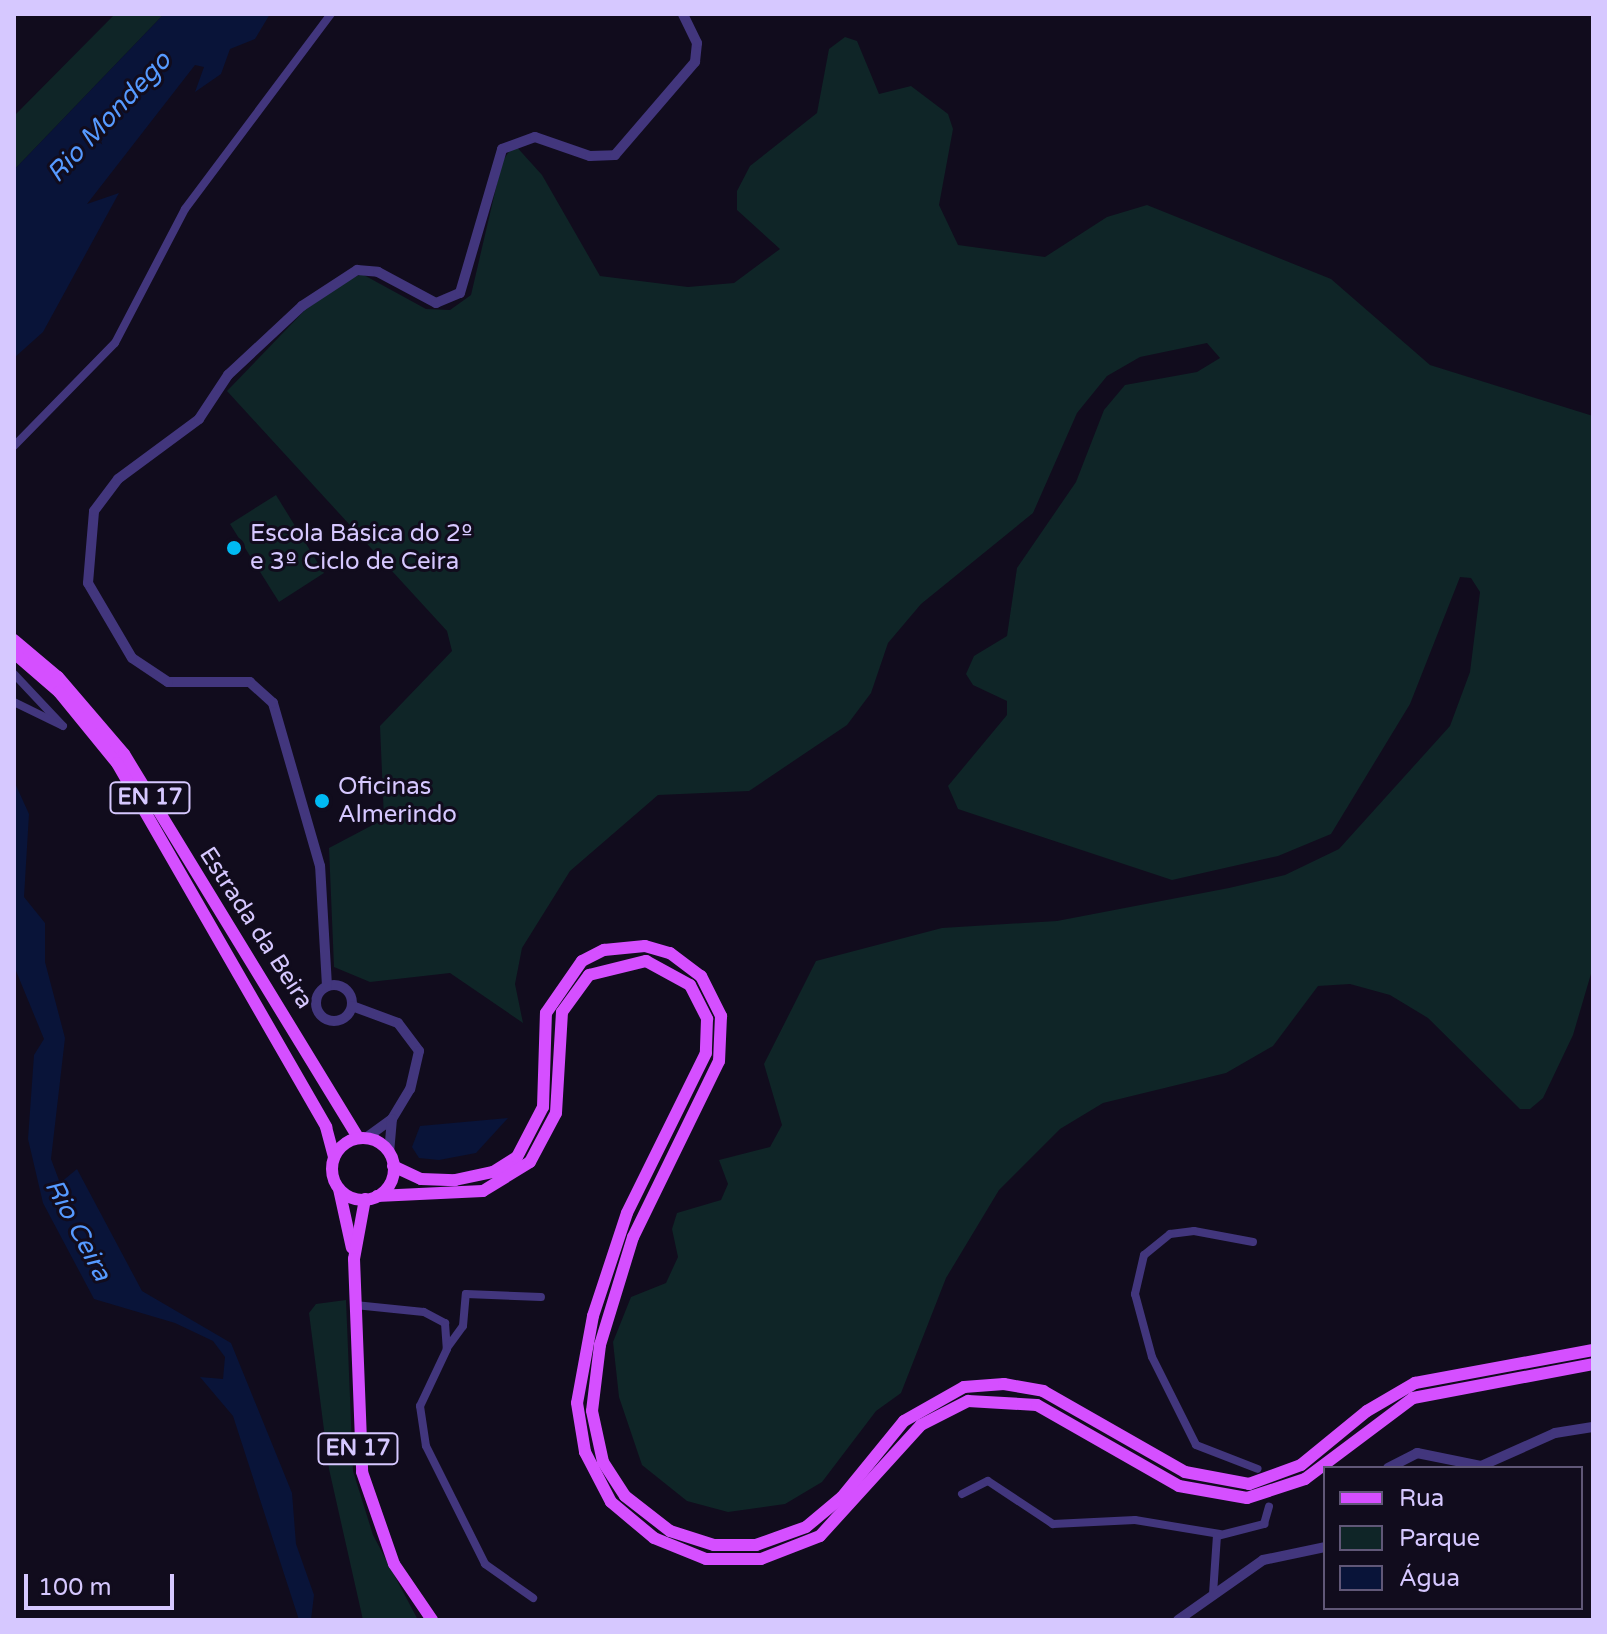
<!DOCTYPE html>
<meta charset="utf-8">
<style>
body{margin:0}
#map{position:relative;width:1607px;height:1634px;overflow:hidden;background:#110c1d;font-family:"Varela Round",sans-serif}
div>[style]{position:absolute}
.green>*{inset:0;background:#0f2527}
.water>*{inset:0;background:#091439}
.minor>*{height:8px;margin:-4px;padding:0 4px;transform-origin:4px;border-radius:4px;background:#42367d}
.tertiary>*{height:10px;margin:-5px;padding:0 5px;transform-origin:5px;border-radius:5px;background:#42367d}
.tertiary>.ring{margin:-5px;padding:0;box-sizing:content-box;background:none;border:10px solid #42367d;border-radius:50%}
.primary>*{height:12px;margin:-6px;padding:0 6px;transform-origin:6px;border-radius:6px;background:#d54fff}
.primary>.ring{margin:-6px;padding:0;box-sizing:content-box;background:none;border:12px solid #d54fff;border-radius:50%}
.dots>*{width:22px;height:22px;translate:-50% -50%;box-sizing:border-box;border:4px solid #110c1d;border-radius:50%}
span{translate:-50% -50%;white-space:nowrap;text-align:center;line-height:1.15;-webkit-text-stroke:6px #110c1d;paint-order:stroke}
.shield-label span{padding:2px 6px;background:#110c1d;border:2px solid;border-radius:6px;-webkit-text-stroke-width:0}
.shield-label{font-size:22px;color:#d6c8ff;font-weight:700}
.poi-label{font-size:24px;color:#d6c8ff}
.left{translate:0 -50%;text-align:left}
.street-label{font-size:24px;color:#d6c8ff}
.water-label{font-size:26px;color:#569aff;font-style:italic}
.frame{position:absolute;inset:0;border:16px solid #d6c8ff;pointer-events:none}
.legend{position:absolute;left:1323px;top:1466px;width:260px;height:144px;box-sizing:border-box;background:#110c1d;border:2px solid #605777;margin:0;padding:10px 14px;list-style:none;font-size:24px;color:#d6c8ff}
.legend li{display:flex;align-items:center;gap:16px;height:40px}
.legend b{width:40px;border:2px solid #605777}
.scale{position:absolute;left:24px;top:1574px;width:150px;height:36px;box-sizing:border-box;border:4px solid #d6c8ff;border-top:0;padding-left:10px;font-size:24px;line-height:28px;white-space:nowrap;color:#d6c8ff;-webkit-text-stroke:6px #110c1d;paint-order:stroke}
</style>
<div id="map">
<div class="green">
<div style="clip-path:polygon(115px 14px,164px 14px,14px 170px,14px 116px)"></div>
<div style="clip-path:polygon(845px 37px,857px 41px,879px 94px,911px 86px,948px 114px,953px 129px,939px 205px,958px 245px,1045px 257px,1107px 217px,1147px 205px,1331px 279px,1430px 365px,1593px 416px,1593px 967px,1573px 1035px,1543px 1098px,1530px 1109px,1520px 1109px,1428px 1018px,1390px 995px,1350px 984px,1318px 986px,1273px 1046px,1226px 1073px,1103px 1103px,1060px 1129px,999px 1190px,946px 1278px,901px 1393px,876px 1411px,822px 1482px,785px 1504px,728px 1512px,687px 1501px,642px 1465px,619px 1397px,613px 1342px,631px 1297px,666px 1283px,678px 1257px,672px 1229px,677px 1213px,721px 1200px,728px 1184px,719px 1160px,770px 1147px,782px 1125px,764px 1064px,816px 961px,942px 928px,1057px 921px,1229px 888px,1285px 875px,1339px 849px,1450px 726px,1470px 672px,1480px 592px,1471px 578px,1460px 577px,1410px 704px,1331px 834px,1278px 856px,1172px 880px,958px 809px,948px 786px,1007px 715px,1007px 701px,973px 685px,966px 674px,974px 656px,1007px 636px,1017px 568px,1076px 482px,1104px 410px,1125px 385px,1197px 372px,1220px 358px,1207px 343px,1140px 357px,1107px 376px,1077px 413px,1033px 513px,921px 604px,888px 643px,871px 693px,847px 725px,749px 791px,658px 795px,570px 871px,522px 948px,515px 984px,523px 1023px,450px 973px,370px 982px,334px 967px,329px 848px,384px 819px,380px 726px,452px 651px,447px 631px,227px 391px,305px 310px,348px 280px,362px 274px,426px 309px,450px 310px,471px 295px,502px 162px,514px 144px,542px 175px,600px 276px,688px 287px,734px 283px,780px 249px,737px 210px,737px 191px,750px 166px,817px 113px,829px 49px)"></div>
<div style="clip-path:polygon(276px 495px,324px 573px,279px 602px,230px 524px)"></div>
<div style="clip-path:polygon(346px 1300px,353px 1471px,373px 1535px,418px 1620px,363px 1620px,329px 1469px,309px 1313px,316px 1304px)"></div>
</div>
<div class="water">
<div style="clip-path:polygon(164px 14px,270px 14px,255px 39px,230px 49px,221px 74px,195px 92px,204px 67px,195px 65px,87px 204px,119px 193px,43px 332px,14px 358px,14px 170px)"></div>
<div style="clip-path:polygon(14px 781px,29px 814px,24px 897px,45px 923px,45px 962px,65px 1038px,51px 1159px,60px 1183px,77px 1169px,142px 1291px,231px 1343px,292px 1493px,296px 1544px,314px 1595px,311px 1620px,299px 1620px,233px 1416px,200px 1377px,223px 1379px,225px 1357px,213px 1341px,175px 1323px,94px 1299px,43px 1203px,28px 1139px,34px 1055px,44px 1039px,14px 966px)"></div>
<div style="clip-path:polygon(508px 1118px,476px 1153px,439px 1160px,419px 1158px,412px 1147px,420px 1126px)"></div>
</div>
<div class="minor">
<div style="left:14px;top:446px;width:144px;rotate:-45.6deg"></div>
<div style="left:115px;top:343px;width:151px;rotate:-62.4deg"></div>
<div style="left:185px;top:209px;width:244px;rotate:-53.2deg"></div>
<div style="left:14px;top:674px;width:71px;rotate:46.7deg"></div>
<div style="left:63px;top:726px;width:55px;rotate:-153.9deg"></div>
<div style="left:1253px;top:1242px;width:60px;rotate:-169.4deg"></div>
<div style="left:1194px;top:1231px;width:24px;rotate:173deg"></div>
<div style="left:1170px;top:1234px;width:33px;rotate:141deg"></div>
<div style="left:1144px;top:1255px;width:40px;rotate:103deg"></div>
<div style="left:1135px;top:1294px;width:65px;rotate:74.9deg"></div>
<div style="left:1152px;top:1357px;width:98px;rotate:63.4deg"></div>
<div style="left:1196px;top:1445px;width:66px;rotate:21.2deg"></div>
<div style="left:355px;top:1305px;width:69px;rotate:5.8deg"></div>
<div style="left:424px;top:1312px;width:24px;rotate:28deg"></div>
<div style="left:445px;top:1323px;width:26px;rotate:86deg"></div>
<div style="left:447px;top:1349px;width:63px;rotate:115.3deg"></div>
<div style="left:420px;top:1406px;width:40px;rotate:81.5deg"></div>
<div style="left:426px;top:1446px;width:132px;rotate:63.4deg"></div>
<div style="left:485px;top:1564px;width:59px;rotate:35.3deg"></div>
<div style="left:447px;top:1348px;width:27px;rotate:-54deg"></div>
<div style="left:463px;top:1326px;width:32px;rotate:-85deg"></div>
<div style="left:466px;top:1294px;width:75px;rotate:2.3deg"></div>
<div style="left:962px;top:1494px;width:29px;rotate:-27deg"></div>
<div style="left:988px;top:1481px;width:78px;rotate:33.5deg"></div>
<div style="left:1053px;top:1524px;width:82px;rotate:-2.8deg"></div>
<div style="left:1135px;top:1520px;width:86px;rotate:9.4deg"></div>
<div style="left:1213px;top:1594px;width:58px;rotate:-86.1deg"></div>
<div style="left:1217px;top:1536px;width:49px;rotate:-14.3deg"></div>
<div style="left:1264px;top:1524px;width:18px;rotate:-74deg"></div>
</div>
<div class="tertiary">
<div class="ring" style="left:316px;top:985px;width:26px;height:26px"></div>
<div style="left:327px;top:986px;width:120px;rotate:-93.3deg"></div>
<div style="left:320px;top:866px;width:170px;rotate:-106.1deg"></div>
<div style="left:273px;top:703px;width:31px;rotate:-138deg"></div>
<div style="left:250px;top:682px;width:82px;rotate:180deg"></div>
<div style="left:168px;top:682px;width:43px;rotate:-146.3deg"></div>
<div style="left:132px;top:658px;width:87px;rotate:-120.4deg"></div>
<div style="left:88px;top:583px;width:72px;rotate:-85.2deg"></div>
<div style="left:94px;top:511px;width:40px;rotate:-53deg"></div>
<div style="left:118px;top:479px;width:101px;rotate:-36.5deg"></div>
<div style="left:199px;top:419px;width:53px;rotate:-56.6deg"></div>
<div style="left:228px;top:375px;width:101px;rotate:-43deg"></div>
<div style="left:302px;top:306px;width:66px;rotate:-33.2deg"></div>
<div style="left:357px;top:270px;width:21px;rotate:5deg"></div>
<div style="left:378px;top:272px;width:66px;rotate:28.1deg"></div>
<div style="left:436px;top:303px;width:26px;rotate:-23deg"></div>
<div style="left:460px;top:293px;width:150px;rotate:-73.7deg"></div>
<div style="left:502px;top:149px;width:35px;rotate:-20deg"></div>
<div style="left:535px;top:137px;width:58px;rotate:19.1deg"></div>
<div style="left:590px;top:156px;width:25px;rotate:-2deg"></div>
<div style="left:615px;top:155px;width:123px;rotate:-49.3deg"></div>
<div style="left:695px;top:62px;width:19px;rotate:-84deg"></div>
<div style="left:697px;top:43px;width:32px;rotate:-116deg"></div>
<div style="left:352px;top:1006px;width:49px;rotate:20.3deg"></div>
<div style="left:398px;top:1023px;width:35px;rotate:53deg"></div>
<div style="left:419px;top:1051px;width:39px;rotate:103deg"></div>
<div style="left:410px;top:1089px;width:35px;rotate:121deg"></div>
<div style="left:392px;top:1119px;width:32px;rotate:144deg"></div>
<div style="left:389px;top:1153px;width:34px;rotate:-85deg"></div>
<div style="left:1388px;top:1468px;width:33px;rotate:-27deg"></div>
<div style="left:1417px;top:1453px;width:65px;rotate:11.5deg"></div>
<div style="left:1481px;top:1466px;width:81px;rotate:-24deg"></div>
<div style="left:1555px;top:1433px;width:38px;rotate:-9deg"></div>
<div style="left:1178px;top:1620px;width:104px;rotate:-35.2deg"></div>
<div style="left:1263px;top:1560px;width:63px;rotate:-11.8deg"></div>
</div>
<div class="primary">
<div style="left:14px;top:640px;width:57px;rotate:40.1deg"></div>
<div style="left:58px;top:677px;width:101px;rotate:49.4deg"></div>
<div style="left:124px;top:754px;width:450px;rotate:58.6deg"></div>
<div style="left:14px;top:653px;width:60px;rotate:40.9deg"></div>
<div style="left:59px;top:692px;width:92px;rotate:50.8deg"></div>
<div style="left:117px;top:763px;width:420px;rotate:60.1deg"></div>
<div style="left:326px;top:1127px;width:31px;rotate:75deg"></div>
<div class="ring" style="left:332px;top:1138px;width:50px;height:50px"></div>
<div style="left:393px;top:1166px;width:31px;rotate:25deg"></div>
<div style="left:421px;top:1179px;width:34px;rotate:2deg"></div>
<div style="left:455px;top:1180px;width:39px;rotate:-12deg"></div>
<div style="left:493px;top:1172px;width:28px;rotate:-32deg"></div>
<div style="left:517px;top:1157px;width:56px;rotate:-62.5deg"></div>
<div style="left:543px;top:1107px;width:94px;rotate:-88.2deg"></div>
<div style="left:546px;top:1013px;width:63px;rotate:-55.3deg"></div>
<div style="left:582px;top:961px;width:25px;rotate:-27deg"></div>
<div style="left:604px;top:950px;width:41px;rotate:-5.6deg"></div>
<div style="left:645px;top:946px;width:26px;rotate:16deg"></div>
<div style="left:670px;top:953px;width:39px;rotate:37deg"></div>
<div style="left:701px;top:976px;width:45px;rotate:63.4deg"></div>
<div style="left:721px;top:1016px;width:45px;rotate:92.5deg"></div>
<div style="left:719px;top:1061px;width:196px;rotate:116deg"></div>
<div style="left:633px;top:1237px;width:113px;rotate:107deg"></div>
<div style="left:600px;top:1345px;width:66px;rotate:96.9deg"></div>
<div style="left:592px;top:1411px;width:52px;rotate:77.8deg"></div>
<div style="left:603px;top:1462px;width:40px;rotate:57.1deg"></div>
<div style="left:625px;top:1496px;width:57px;rotate:37.9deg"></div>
<div style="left:670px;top:1531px;width:46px;rotate:17.7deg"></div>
<div style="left:714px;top:1545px;width:42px"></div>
<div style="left:756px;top:1545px;width:53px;rotate:-19.8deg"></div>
<div style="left:806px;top:1527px;width:47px;rotate:-39.8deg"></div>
<div style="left:842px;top:1497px;width:98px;rotate:-50.8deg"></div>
<div style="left:904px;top:1421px;width:69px;rotate:-29.5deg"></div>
<div style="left:964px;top:1387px;width:40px;rotate:-4.3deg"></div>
<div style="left:1004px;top:1384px;width:40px;rotate:10deg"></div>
<div style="left:1043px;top:1391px;width:163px;rotate:29.7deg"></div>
<div style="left:1185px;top:1472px;width:65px;rotate:10.6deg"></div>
<div style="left:1249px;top:1484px;width:55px;rotate:-20.1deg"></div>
<div style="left:1301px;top:1465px;width:85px;rotate:-39.3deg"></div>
<div style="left:1367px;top:1411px;width:56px;rotate:-30.3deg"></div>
<div style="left:1415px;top:1383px;width:181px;rotate:-10.5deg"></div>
<div style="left:339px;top:1189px;width:60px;rotate:77.6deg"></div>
<div style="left:377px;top:1196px;width:106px;rotate:-2.7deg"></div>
<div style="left:483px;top:1191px;width:55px;rotate:-31.7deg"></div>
<div style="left:530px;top:1162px;width:55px;rotate:-62deg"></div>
<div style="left:556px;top:1113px;width:101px;rotate:-86.6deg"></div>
<div style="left:562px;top:1012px;width:46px;rotate:-53.9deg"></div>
<div style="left:589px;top:975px;width:59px;rotate:-13.8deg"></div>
<div style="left:646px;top:961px;width:50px;rotate:28.6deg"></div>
<div style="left:690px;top:985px;width:38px;rotate:63deg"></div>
<div style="left:707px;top:1019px;width:34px;rotate:92deg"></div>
<div style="left:706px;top:1053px;width:178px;rotate:116.3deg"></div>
<div style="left:627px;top:1213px;width:108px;rotate:108.3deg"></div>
<div style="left:593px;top:1316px;width:88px;rotate:100.4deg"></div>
<div style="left:577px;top:1403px;width:50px;rotate:80.7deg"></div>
<div style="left:585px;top:1452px;width:56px;rotate:62.5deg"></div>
<div style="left:611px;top:1502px;width:56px;rotate:39.9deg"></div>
<div style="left:654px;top:1538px;width:56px;rotate:22deg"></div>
<div style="left:706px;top:1559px;width:55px"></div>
<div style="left:761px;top:1559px;width:63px;rotate:-21.3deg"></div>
<div style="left:820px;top:1536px;width:150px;rotate:-47.7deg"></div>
<div style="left:921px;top:1425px;width:53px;rotate:-27.1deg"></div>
<div style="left:968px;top:1401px;width:69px;rotate:3.3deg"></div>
<div style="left:1037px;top:1405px;width:163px;rotate:29.7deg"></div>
<div style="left:1179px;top:1486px;width:69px;rotate:10deg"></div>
<div style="left:1247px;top:1498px;width:61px;rotate:-18.1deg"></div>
<div style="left:1305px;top:1479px;width:135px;rotate:-36.9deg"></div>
<div style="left:1413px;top:1398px;width:183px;rotate:-10.7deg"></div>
<div style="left:365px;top:1199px;width:61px;rotate:100.4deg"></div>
<div style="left:354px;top:1259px;width:213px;rotate:87.8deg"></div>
<div style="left:362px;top:1472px;width:97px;rotate:70.8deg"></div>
<div style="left:394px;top:1564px;width:68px;rotate:55.8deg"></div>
</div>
<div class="dots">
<div style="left:234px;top:548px;background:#00baf3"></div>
<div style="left:322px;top:801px;background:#00baf3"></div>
</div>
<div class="shield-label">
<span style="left:150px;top:798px">EN 17</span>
<span style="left:358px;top:1449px">EN 17</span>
</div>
<div class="poi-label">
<span class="left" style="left:250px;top:548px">Escola Básica do 2º<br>e 3º Ciclo de Ceira</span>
<span class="left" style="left:338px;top:801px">Oficinas<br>Almerindo</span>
</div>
<div class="street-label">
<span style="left:256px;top:928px;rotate:57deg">Estrada da Beira</span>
</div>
<div class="water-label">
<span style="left:109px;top:117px;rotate:-47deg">Rio Mondego</span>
<span style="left:78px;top:1230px;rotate:62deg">Rio Ceira</span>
</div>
<div class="frame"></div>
<ul class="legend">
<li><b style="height:10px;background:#d54fff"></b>Rua</li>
<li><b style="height:22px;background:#0f2527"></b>Parque</li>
<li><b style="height:22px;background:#091439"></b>Água</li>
</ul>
<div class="scale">100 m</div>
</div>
